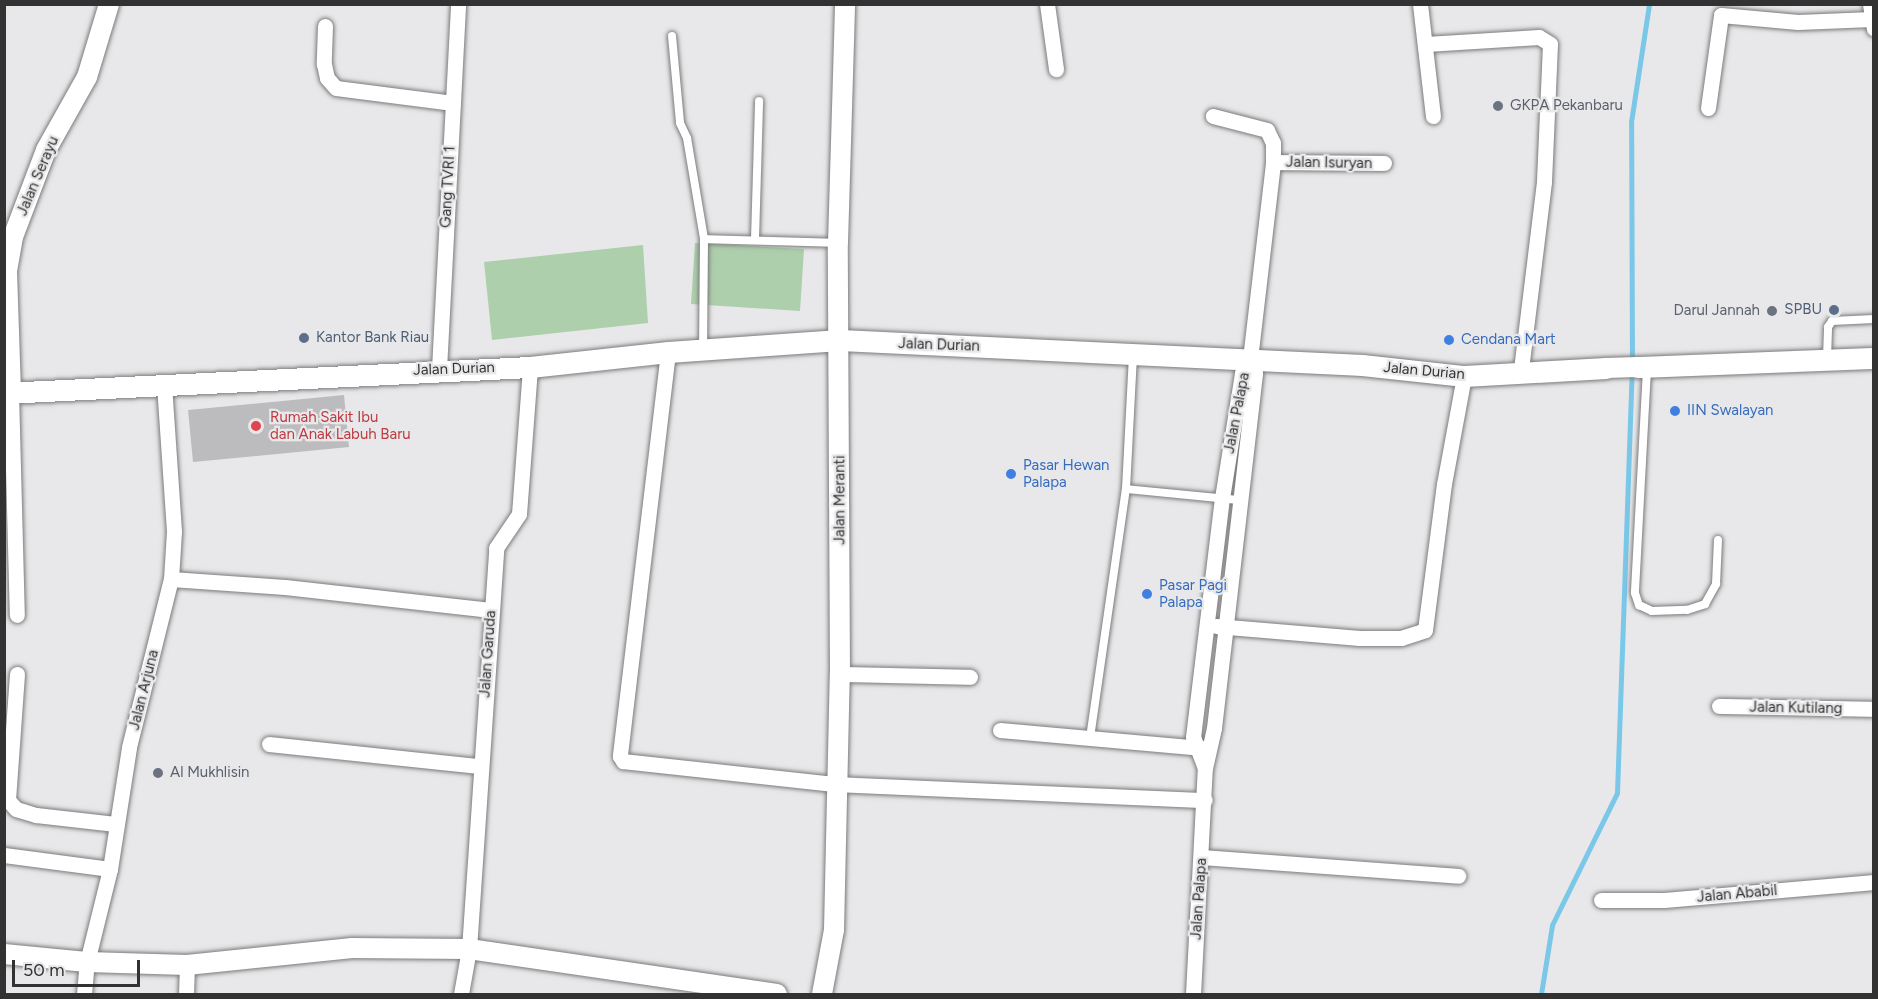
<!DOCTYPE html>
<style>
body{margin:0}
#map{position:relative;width:1878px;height:999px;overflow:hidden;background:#e8e8ea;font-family:Figtree,sans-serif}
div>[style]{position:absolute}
.green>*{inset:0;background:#adcfac}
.stream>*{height:5px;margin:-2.5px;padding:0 2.5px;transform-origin:2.5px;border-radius:2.5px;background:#7ac7e8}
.building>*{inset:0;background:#bcbcbe}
.roads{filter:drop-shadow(0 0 2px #7b7b7c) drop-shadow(0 0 2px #7b7b7c)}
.service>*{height:8px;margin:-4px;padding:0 4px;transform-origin:4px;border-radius:4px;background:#fff}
.minor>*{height:15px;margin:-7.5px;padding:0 7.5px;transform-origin:7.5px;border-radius:7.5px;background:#fff}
.tertiary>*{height:20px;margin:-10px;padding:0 10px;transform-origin:10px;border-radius:10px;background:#fff}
.secondary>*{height:21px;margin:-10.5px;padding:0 10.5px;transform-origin:10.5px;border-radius:10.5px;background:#fff}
.dots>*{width:16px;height:16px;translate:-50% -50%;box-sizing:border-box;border:3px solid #e8e8ea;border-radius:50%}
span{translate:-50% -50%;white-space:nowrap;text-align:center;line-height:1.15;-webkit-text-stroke:4.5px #e8e8ea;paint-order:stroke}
.worship-label{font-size:15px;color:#5b616d}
.left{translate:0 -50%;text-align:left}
.right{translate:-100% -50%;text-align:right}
.street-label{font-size:15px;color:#323232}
.service-label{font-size:15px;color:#4e5e75}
.shop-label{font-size:15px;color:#366cbe}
.health-label{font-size:15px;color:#be3a42}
.frame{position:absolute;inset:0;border:6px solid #323232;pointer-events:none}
.scale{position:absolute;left:12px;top:960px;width:128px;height:27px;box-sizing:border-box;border:3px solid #323232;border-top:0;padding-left:8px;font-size:18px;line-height:21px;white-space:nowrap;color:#323232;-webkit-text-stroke:4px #e8e8ea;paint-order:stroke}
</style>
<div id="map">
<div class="green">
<div style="clip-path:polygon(695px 243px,804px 249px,800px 311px,691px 304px)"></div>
<div style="clip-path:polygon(643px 245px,648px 323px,492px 340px,484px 262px)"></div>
</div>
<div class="stream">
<div style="left:1541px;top:994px;width:70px;rotate:-80.9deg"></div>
<div style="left:1552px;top:925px;width:147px;rotate:-63.8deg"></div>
<div style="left:1617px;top:793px;width:426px;rotate:-88deg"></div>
<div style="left:1632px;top:367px;width:245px;rotate:-90.2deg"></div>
<div style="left:1631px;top:122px;width:119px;rotate:-81.3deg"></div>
</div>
<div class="building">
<div style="clip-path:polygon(344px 395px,349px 447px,193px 462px,188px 410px)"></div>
</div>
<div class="roads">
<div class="service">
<div style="left:672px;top:36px;width:87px;rotate:84.7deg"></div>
<div style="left:680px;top:123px;width:17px;rotate:65deg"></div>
<div style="left:687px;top:138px;width:102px;rotate:80.4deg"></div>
<div style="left:704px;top:239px;width:109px;rotate:90.5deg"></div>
<div style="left:704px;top:239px;width:134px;rotate:1.7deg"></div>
<div style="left:755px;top:239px;width:138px;rotate:-88.3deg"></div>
<div style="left:1827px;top:358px;width:31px;rotate:-88deg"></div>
<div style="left:1828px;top:327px;width:7px;rotate:-56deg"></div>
<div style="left:1832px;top:321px;width:42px;rotate:-2.7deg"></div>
<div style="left:1647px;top:369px;width:224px;rotate:93.1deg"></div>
<div style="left:1635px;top:593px;width:13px;rotate:72deg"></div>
<div style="left:1639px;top:605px;width:14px;rotate:25deg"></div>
<div style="left:1652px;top:611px;width:35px;rotate:-2deg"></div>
<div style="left:1687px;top:610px;width:19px;rotate:-18deg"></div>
<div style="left:1705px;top:604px;width:23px;rotate:-61deg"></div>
<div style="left:1716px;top:584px;width:44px;rotate:-87.4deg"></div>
<div style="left:1126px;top:489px;width:114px;rotate:5.6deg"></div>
<div style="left:1090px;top:738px;width:252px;rotate:-81.8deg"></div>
<div style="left:1126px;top:489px;width:135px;rotate:-87deg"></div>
</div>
<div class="minor">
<div style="left:1047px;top:4px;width:66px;rotate:82.1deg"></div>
<div style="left:1420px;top:4px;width:113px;rotate:83.4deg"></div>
<div style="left:1870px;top:4px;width:25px;rotate:81deg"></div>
<div style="left:325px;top:26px;width:38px;rotate:92deg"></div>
<div style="left:324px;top:64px;width:14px;rotate:78deg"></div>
<div style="left:327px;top:78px;width:13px;rotate:48deg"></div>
<div style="left:336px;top:88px;width:118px;rotate:7.3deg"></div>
<div style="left:1426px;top:44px;width:113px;rotate:-3.5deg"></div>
<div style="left:1539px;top:37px;width:13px;rotate:32deg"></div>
<div style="left:1550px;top:44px;width:138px;rotate:92.5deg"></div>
<div style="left:1544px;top:182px;width:189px;rotate:97deg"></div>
<div style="left:1708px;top:108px;width:94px;rotate:-82deg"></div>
<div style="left:1721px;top:15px;width:77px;rotate:5.2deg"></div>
<div style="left:1798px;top:22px;width:74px;rotate:-2.3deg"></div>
<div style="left:1273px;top:162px;width:111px;rotate:0.5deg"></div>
<div style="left:668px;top:352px;width:407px;rotate:96.8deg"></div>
<div style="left:620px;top:756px;width:6px;rotate:59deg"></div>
<div style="left:623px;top:761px;width:214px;rotate:6.2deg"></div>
<div style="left:836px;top:784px;width:369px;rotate:2.5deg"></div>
<div style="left:439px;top:369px;width:365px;rotate:-87deg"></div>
<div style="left:11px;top:392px;width:223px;rotate:88.5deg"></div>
<div style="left:171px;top:579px;width:114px;rotate:4deg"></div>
<div style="left:285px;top:587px;width:207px;rotate:6.4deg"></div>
<div style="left:1216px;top:626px;width:144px;rotate:4.8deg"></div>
<div style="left:1359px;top:638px;width:42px"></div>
<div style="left:1401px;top:638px;width:25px;rotate:-18deg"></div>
<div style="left:1425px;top:630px;width:147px;rotate:-82.6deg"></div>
<div style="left:1444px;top:484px;width:110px;rotate:-79.5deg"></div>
<div style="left:17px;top:674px;width:126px;rotate:94.1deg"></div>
<div style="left:8px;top:800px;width:12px;rotate:48deg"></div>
<div style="left:16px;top:809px;width:21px;rotate:17deg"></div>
<div style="left:36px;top:815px;width:80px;rotate:6.5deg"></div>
<div style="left:840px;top:674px;width:130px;rotate:1.3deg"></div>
<div style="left:1719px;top:706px;width:155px;rotate:1.1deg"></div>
<div style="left:1000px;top:730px;width:204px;rotate:5.1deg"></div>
<div style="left:269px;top:744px;width:211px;rotate:6deg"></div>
<div style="left:1205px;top:768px;width:33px;rotate:-111deg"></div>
<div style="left:1193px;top:737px;width:241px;rotate:-83.1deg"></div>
<div style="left:1222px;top:498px;width:127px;rotate:-80.9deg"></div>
<div style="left:1242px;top:373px;width:16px;rotate:-60deg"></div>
<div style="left:1250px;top:359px;width:198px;rotate:-83.3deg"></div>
<div style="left:1273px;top:162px;width:19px;rotate:-90deg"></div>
<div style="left:1273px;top:143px;width:14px;rotate:-115deg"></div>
<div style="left:1267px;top:130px;width:56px;rotate:-165.5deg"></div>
<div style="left:4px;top:855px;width:107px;rotate:7.5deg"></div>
<div style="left:1202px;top:857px;width:257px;rotate:4.2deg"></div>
<div style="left:1601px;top:900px;width:63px"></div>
<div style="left:1664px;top:900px;width:211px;rotate:-4.9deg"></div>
<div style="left:84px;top:994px;width:32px;rotate:-85deg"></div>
<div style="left:87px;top:962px;width:96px;rotate:-76.1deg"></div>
<div style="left:110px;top:869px;width:123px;rotate:-81.1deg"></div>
<div style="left:129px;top:747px;width:173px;rotate:-76deg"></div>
<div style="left:171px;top:579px;width:48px;rotate:-86.4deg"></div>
<div style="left:174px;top:531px;width:148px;rotate:-93.9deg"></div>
<div style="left:186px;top:994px;width:29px;rotate:-88deg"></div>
<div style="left:461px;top:994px;width:46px;rotate:-79.9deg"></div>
<div style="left:469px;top:949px;width:402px;rotate:-86.1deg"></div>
<div style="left:496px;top:548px;width:41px;rotate:-55.9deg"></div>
<div style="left:519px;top:514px;width:147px;rotate:-85.7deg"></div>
<div style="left:1193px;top:994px;width:226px;rotate:-87deg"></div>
<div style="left:1205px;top:768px;width:41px;rotate:-77.3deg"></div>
<div style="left:1214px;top:728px;width:357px;rotate:-83.4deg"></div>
<div style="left:1255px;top:373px;width:15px;rotate:-110deg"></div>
</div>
<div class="tertiary">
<div style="left:1606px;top:368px;width:31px;rotate:-2deg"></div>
<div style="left:11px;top:392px;width:121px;rotate:-91.9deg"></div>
<div style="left:7px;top:271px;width:35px;rotate:-80deg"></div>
<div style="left:13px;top:237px;width:93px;rotate:-69.2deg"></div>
<div style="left:46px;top:150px;width:84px;rotate:-60.7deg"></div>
<div style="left:87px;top:77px;width:76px;rotate:-73.2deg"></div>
<div style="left:4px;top:954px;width:83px;rotate:5.5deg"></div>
<div style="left:87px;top:962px;width:100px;rotate:1.7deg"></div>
<div style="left:187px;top:965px;width:166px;rotate:-5.9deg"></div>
<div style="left:352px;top:948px;width:117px;rotate:0.5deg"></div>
<div style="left:469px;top:949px;width:311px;rotate:8.3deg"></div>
<div style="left:822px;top:994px;width:65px;rotate:-79.4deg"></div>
<div style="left:834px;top:930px;width:256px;rotate:-88.7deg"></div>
<div style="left:840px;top:674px;width:431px;rotate:-90.3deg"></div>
<div style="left:838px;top:243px;width:239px;rotate:-88.3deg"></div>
</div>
<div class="secondary">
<div style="left:1637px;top:367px;width:237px;rotate:-2.2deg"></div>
<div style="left:4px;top:393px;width:527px;rotate:-2.83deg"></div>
<div style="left:530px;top:367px;width:139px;rotate:-6.2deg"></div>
<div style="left:668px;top:352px;width:172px;rotate:-4deg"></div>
<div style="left:840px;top:340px;width:523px;rotate:2.74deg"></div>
<div style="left:1362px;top:365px;width:103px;rotate:6.2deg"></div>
<div style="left:1464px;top:376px;width:142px;rotate:-3.2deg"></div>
</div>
</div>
<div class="dots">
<div style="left:1498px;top:106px;background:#6b7280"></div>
<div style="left:1834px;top:310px;background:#5c6f8a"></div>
<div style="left:1772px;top:311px;background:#6b7280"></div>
<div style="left:304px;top:338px;background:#5c6f8a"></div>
<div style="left:1449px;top:340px;background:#3f7fe0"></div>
<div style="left:1675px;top:411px;background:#3f7fe0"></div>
<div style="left:256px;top:426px;background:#e0444e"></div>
<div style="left:1011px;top:474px;background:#3f7fe0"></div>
<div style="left:1147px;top:594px;background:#3f7fe0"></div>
<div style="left:158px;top:773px;background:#6b7280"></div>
</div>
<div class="worship-label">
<span class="left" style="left:1510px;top:106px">GKPA Pekanbaru</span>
<span class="right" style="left:1760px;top:311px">Darul Jannah</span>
<span class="left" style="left:170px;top:773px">Al Mukhlisin</span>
</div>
<div class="street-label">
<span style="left:1329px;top:163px;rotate:1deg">Jalan Isuryan</span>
<span style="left:38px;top:176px;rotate:-67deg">Jalan Serayu</span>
<span style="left:448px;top:187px;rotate:-87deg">Gang TVRI 1</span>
<span style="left:939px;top:345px;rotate:2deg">Jalan Durian</span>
<span style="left:454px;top:369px;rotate:-2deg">Jalan Durian</span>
<span style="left:1424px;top:371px;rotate:5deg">Jalan Durian</span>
<span style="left:1237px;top:413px;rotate:-79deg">Jalan Palapa</span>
<span style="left:840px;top:500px;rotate:-90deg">Jalan Meranti</span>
<span style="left:488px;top:654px;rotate:-86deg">Jalan Garuda</span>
<span style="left:144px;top:690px;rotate:-76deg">Jalan Arjuna</span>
<span style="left:1796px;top:708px;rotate:1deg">Jalan Kutilang</span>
<span style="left:1737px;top:894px;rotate:-5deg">Jalan Ababil</span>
<span style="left:1199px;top:899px;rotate:-86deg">Jalan Palapa</span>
</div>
<div class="service-label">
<span class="right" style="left:1822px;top:310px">SPBU</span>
<span class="left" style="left:316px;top:338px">Kantor Bank Riau</span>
</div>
<div class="shop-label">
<span class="left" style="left:1461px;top:340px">Cendana Mart</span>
<span class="left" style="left:1687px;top:411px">IIN Swalayan</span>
<span class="left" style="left:1023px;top:474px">Pasar Hewan<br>Palapa</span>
<span class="left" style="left:1159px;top:594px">Pasar Pagi<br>Palapa</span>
</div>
<div class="health-label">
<span class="left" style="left:270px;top:426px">Rumah Sakit Ibu<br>dan Anak Labuh Baru</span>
</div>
<div class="frame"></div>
<div class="scale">50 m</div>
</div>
